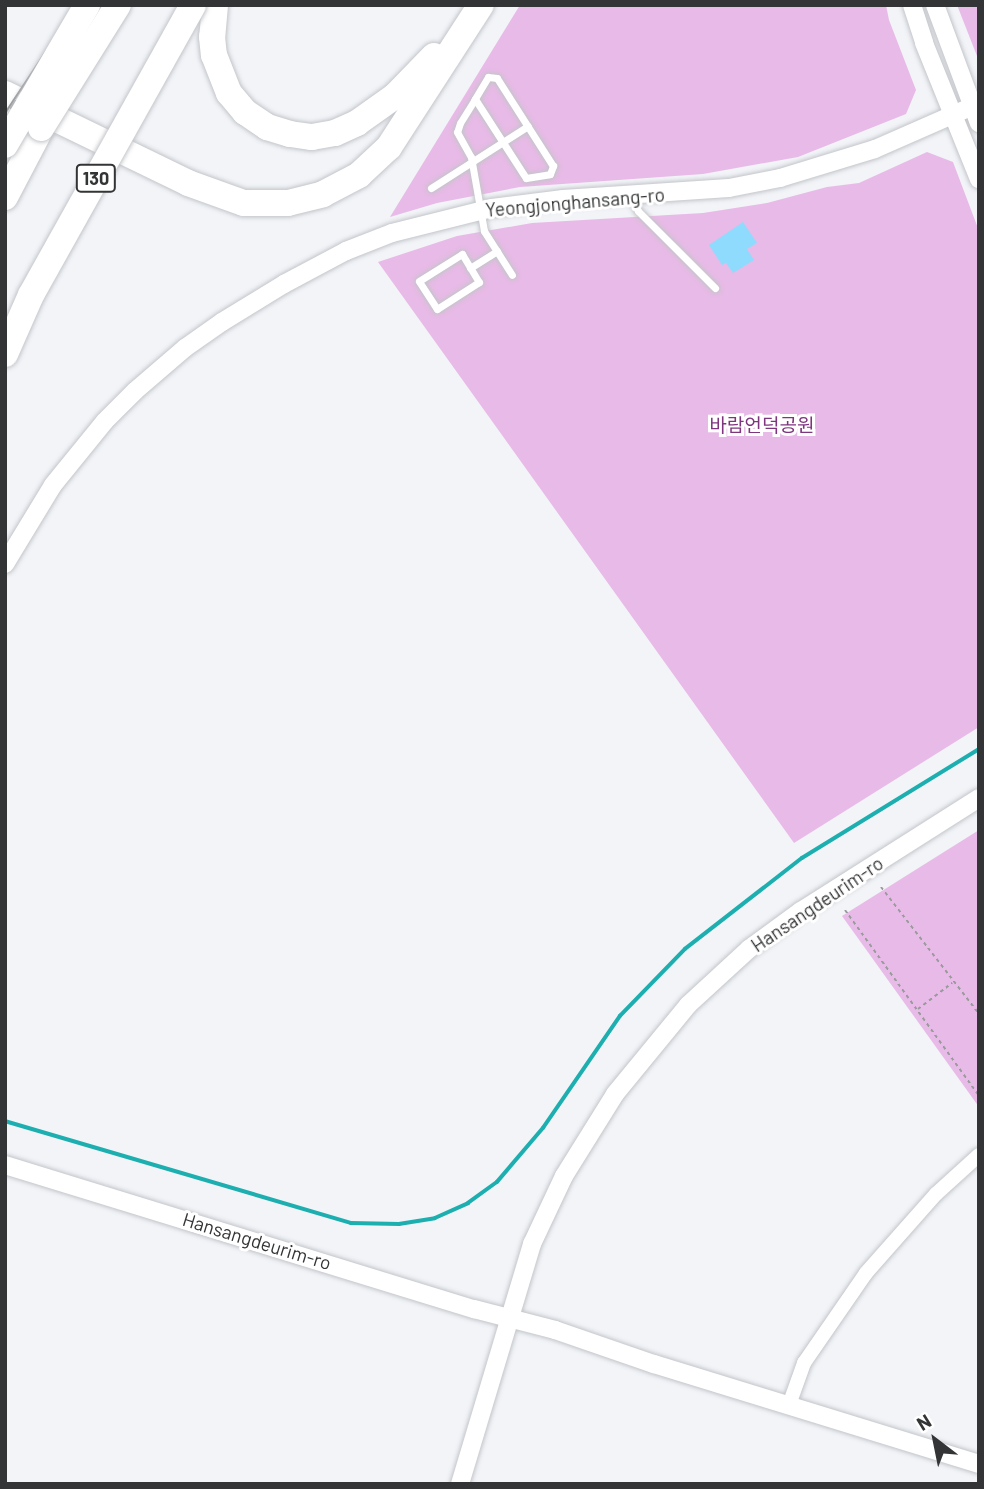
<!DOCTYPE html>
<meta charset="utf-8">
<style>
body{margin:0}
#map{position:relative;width:984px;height:1489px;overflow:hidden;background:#f2f4f8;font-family:Barlow,"Noto Sans KR",sans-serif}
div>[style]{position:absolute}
.green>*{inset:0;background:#e8bae7}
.stream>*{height:3.5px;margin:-1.75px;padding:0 1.75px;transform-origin:1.75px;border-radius:1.75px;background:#1dafb0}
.building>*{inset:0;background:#8edbfd}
.path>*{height:2px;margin-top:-1px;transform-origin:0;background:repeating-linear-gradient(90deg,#989a9c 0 3.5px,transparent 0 7px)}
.roads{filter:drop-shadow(0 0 2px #c3c5c9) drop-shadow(0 0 2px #c3c5c9)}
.service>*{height:7px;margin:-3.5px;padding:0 3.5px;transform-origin:3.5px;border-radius:3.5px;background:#fff}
.minor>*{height:14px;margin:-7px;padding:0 7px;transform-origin:7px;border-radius:7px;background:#fff}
.tertiary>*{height:18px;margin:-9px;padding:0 9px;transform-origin:9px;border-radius:9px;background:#fff}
.motorway>*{height:26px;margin:-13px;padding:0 13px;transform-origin:13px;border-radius:13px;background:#fff}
.rail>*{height:6px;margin-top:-3px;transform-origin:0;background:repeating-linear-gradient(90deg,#fff 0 10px,#8a8b8e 0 20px);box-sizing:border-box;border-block:2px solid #8a8b8e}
.bridges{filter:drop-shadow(0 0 2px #c3c5c9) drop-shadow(0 0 2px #c3c5c9)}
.motorway-bridge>*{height:26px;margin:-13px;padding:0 13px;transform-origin:13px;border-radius:13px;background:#fff}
span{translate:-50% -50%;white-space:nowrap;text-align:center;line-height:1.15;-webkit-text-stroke:6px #fff;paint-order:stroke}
.shield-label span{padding:2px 5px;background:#fff;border:2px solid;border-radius:5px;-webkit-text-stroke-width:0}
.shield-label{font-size:18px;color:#333435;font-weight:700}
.street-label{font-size:19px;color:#333435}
.park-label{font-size:19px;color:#7f347f}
.frame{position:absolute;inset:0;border:7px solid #333435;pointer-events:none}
.north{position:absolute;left:900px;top:1405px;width:70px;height:70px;-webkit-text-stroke:5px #fff;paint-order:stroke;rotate:328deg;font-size:19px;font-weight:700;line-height:28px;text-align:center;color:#333435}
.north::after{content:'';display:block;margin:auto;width:24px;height:32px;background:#333435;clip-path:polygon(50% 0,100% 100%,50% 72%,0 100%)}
</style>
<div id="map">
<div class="green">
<div style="clip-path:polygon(520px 5px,886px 5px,889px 20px,916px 90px,906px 114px,798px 157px,703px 174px,520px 187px,437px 203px,390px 217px)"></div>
<div style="clip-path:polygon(957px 5px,979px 5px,979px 61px)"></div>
<div style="clip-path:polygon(927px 152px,953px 162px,979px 231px,979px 727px,794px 843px,378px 262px,457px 236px,532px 223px,703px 213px,767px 203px,827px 187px,859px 183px)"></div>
<div style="clip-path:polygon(979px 830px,979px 1107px,842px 916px)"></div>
</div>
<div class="stream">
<div style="left:5px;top:1121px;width:361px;rotate:16.4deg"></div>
<div style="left:351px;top:1223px;width:48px;rotate:1.2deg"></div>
<div style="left:399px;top:1224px;width:36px;rotate:-9deg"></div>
<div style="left:435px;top:1218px;width:36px;rotate:-24deg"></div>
<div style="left:468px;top:1203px;width:36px;rotate:-36deg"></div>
<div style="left:497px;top:1182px;width:71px;rotate:-49.6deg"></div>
<div style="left:543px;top:1128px;width:136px;rotate:-55.5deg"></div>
<div style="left:620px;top:1016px;width:93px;rotate:-45.9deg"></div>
<div style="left:685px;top:949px;width:148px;rotate:-37.9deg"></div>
<div style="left:802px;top:858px;width:208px;rotate:-31.6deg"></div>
</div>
<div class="building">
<div style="clip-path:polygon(743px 222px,757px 243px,747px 249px,754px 260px,733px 273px,726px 263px,722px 265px,709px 245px)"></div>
</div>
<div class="path">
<div style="left:881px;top:887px;width:160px;rotate:52.3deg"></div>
<div style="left:845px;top:910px;width:229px;rotate:54.2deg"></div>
<div style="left:918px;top:1009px;width:43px;rotate:-37.4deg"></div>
</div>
<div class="roads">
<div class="service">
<div style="left:475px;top:99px;width:94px;rotate:57.2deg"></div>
<div style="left:526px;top:178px;width:24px;rotate:-9deg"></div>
<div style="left:550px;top:174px;width:9px;rotate:-69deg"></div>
<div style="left:553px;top:166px;width:104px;rotate:-122.5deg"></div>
<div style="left:497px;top:78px;width:9px;rotate:-174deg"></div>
<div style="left:488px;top:77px;width:26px;rotate:121deg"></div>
<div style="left:475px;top:99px;width:28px;rotate:122deg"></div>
<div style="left:460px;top:123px;width:9px;rotate:108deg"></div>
<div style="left:457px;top:132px;width:29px;rotate:61deg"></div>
<div style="left:471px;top:157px;width:75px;rotate:80deg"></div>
<div style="left:484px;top:231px;width:52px;rotate:57.5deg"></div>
<div style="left:431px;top:188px;width:115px;rotate:-32.6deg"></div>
<div style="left:630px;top:197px;width:16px;rotate:60deg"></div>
<div style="left:638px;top:211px;width:109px;rotate:45deg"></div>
<div style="left:462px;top:254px;width:33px;rotate:59deg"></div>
<div style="left:479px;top:282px;width:50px;rotate:147.3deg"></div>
<div style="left:437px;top:309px;width:33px;rotate:-123deg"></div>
<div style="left:419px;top:281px;width:51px;rotate:-32.1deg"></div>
<div style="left:470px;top:268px;width:32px;rotate:-32deg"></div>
</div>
<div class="minor">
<div style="left:789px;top:1405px;width:45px;rotate:-70.3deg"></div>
<div style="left:804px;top:1363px;width:109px;rotate:-55.4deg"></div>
<div style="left:866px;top:1273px;width:106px;rotate:-48.5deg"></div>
<div style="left:936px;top:1194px;width:58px;rotate:-42.2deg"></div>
</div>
<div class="tertiary">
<div style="left:912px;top:5px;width:40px;rotate:72deg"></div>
<div style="left:924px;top:43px;width:147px;rotate:68deg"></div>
<div style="left:935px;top:5px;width:126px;rotate:69.6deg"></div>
<div style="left:5px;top:564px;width:92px;rotate:-58.7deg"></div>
<div style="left:53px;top:485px;width:82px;rotate:-50.9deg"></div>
<div style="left:105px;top:421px;width:42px;rotate:-45deg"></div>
<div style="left:135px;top:391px;width:66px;rotate:-40.7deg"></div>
<div style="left:185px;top:348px;width:45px;rotate:-35.1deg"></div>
<div style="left:222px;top:322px;width:73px;rotate:-31.5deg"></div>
<div style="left:284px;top:284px;width:70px;rotate:-28deg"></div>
<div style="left:346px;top:251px;width:49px;rotate:-21.4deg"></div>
<div style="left:392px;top:233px;width:103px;rotate:-14deg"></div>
<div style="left:492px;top:208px;width:72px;rotate:-7.2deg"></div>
<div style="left:563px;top:199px;width:166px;rotate:-3.8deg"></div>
<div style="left:729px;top:188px;width:52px;rotate:-11.1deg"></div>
<div style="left:780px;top:178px;width:99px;rotate:-17deg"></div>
<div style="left:875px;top:149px;width:107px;rotate:-23.7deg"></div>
<div style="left:5px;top:1165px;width:491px;rotate:17.1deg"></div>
<div style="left:474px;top:1309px;width:84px;rotate:14.5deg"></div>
<div style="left:555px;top:1330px;width:105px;rotate:19deg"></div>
<div style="left:654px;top:1364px;width:340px;rotate:17.1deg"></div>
<div style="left:460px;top:1484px;width:251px;rotate:-73.3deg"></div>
<div style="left:532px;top:1244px;width:75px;rotate:-64.8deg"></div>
<div style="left:564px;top:1176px;width:97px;rotate:-58.1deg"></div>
<div style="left:615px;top:1094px;width:115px;rotate:-50.6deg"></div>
<div style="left:688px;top:1005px;width:83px;rotate:-42.6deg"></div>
<div style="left:749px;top:949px;width:64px;rotate:-36.2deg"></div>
<div style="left:801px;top:911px;width:211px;rotate:-32.4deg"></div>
</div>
<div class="motorway">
<div style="left:215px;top:5px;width:32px;rotate:95deg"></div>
<div style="left:212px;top:37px;width:18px;rotate:84deg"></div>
<div style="left:214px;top:55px;width:41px;rotate:68.5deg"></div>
<div style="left:229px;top:93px;width:25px;rotate:50deg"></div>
<div style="left:245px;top:112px;width:27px;rotate:34deg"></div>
<div style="left:267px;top:127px;width:24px;rotate:17deg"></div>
<div style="left:290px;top:134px;width:22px;rotate:8deg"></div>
<div style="left:312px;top:137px;width:23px;rotate:-10deg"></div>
<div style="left:335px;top:133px;width:24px;rotate:-24deg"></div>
<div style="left:357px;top:123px;width:47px;rotate:-35.4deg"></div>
<div style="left:395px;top:96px;width:56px;rotate:-45.7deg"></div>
<div style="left:5px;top:94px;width:203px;rotate:25.9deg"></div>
<div style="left:188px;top:183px;width:59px;rotate:19.7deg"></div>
<div style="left:244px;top:203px;width:44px"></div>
<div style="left:288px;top:203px;width:36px;rotate:-14deg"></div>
<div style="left:323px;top:194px;width:41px;rotate:-27.8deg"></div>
<div style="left:359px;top:175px;width:41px;rotate:-43deg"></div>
<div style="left:389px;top:147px;width:169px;rotate:-57.1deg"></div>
<div style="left:5px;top:197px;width:78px;rotate:-62.4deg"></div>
</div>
</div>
<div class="rail">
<div style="left:5px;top:117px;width:78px;rotate:-56.5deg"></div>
<div style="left:48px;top:52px;width:60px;rotate:-51.8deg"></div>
</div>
<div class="bridges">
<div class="motorway-bridge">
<div style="left:41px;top:128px;width:145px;rotate:-58deg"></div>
<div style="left:5px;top:145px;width:162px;rotate:-59.6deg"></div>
<div style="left:5px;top:354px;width:64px;rotate:-66.2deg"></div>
<div style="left:31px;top:295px;width:332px;rotate:-60.8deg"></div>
</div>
</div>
<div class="shield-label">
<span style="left:96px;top:178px">130</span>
</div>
<div class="street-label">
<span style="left:575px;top:202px;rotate:-5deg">Yeongjonghansang-ro</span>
<span style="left:817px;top:904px;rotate:-34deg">Hansangdeurim-ro</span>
<span style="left:257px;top:1241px;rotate:17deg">Hansangdeurim-ro</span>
</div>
<div class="park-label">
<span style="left:762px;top:425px">바람언덕공원</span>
</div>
<div class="frame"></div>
<div class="north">N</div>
</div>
